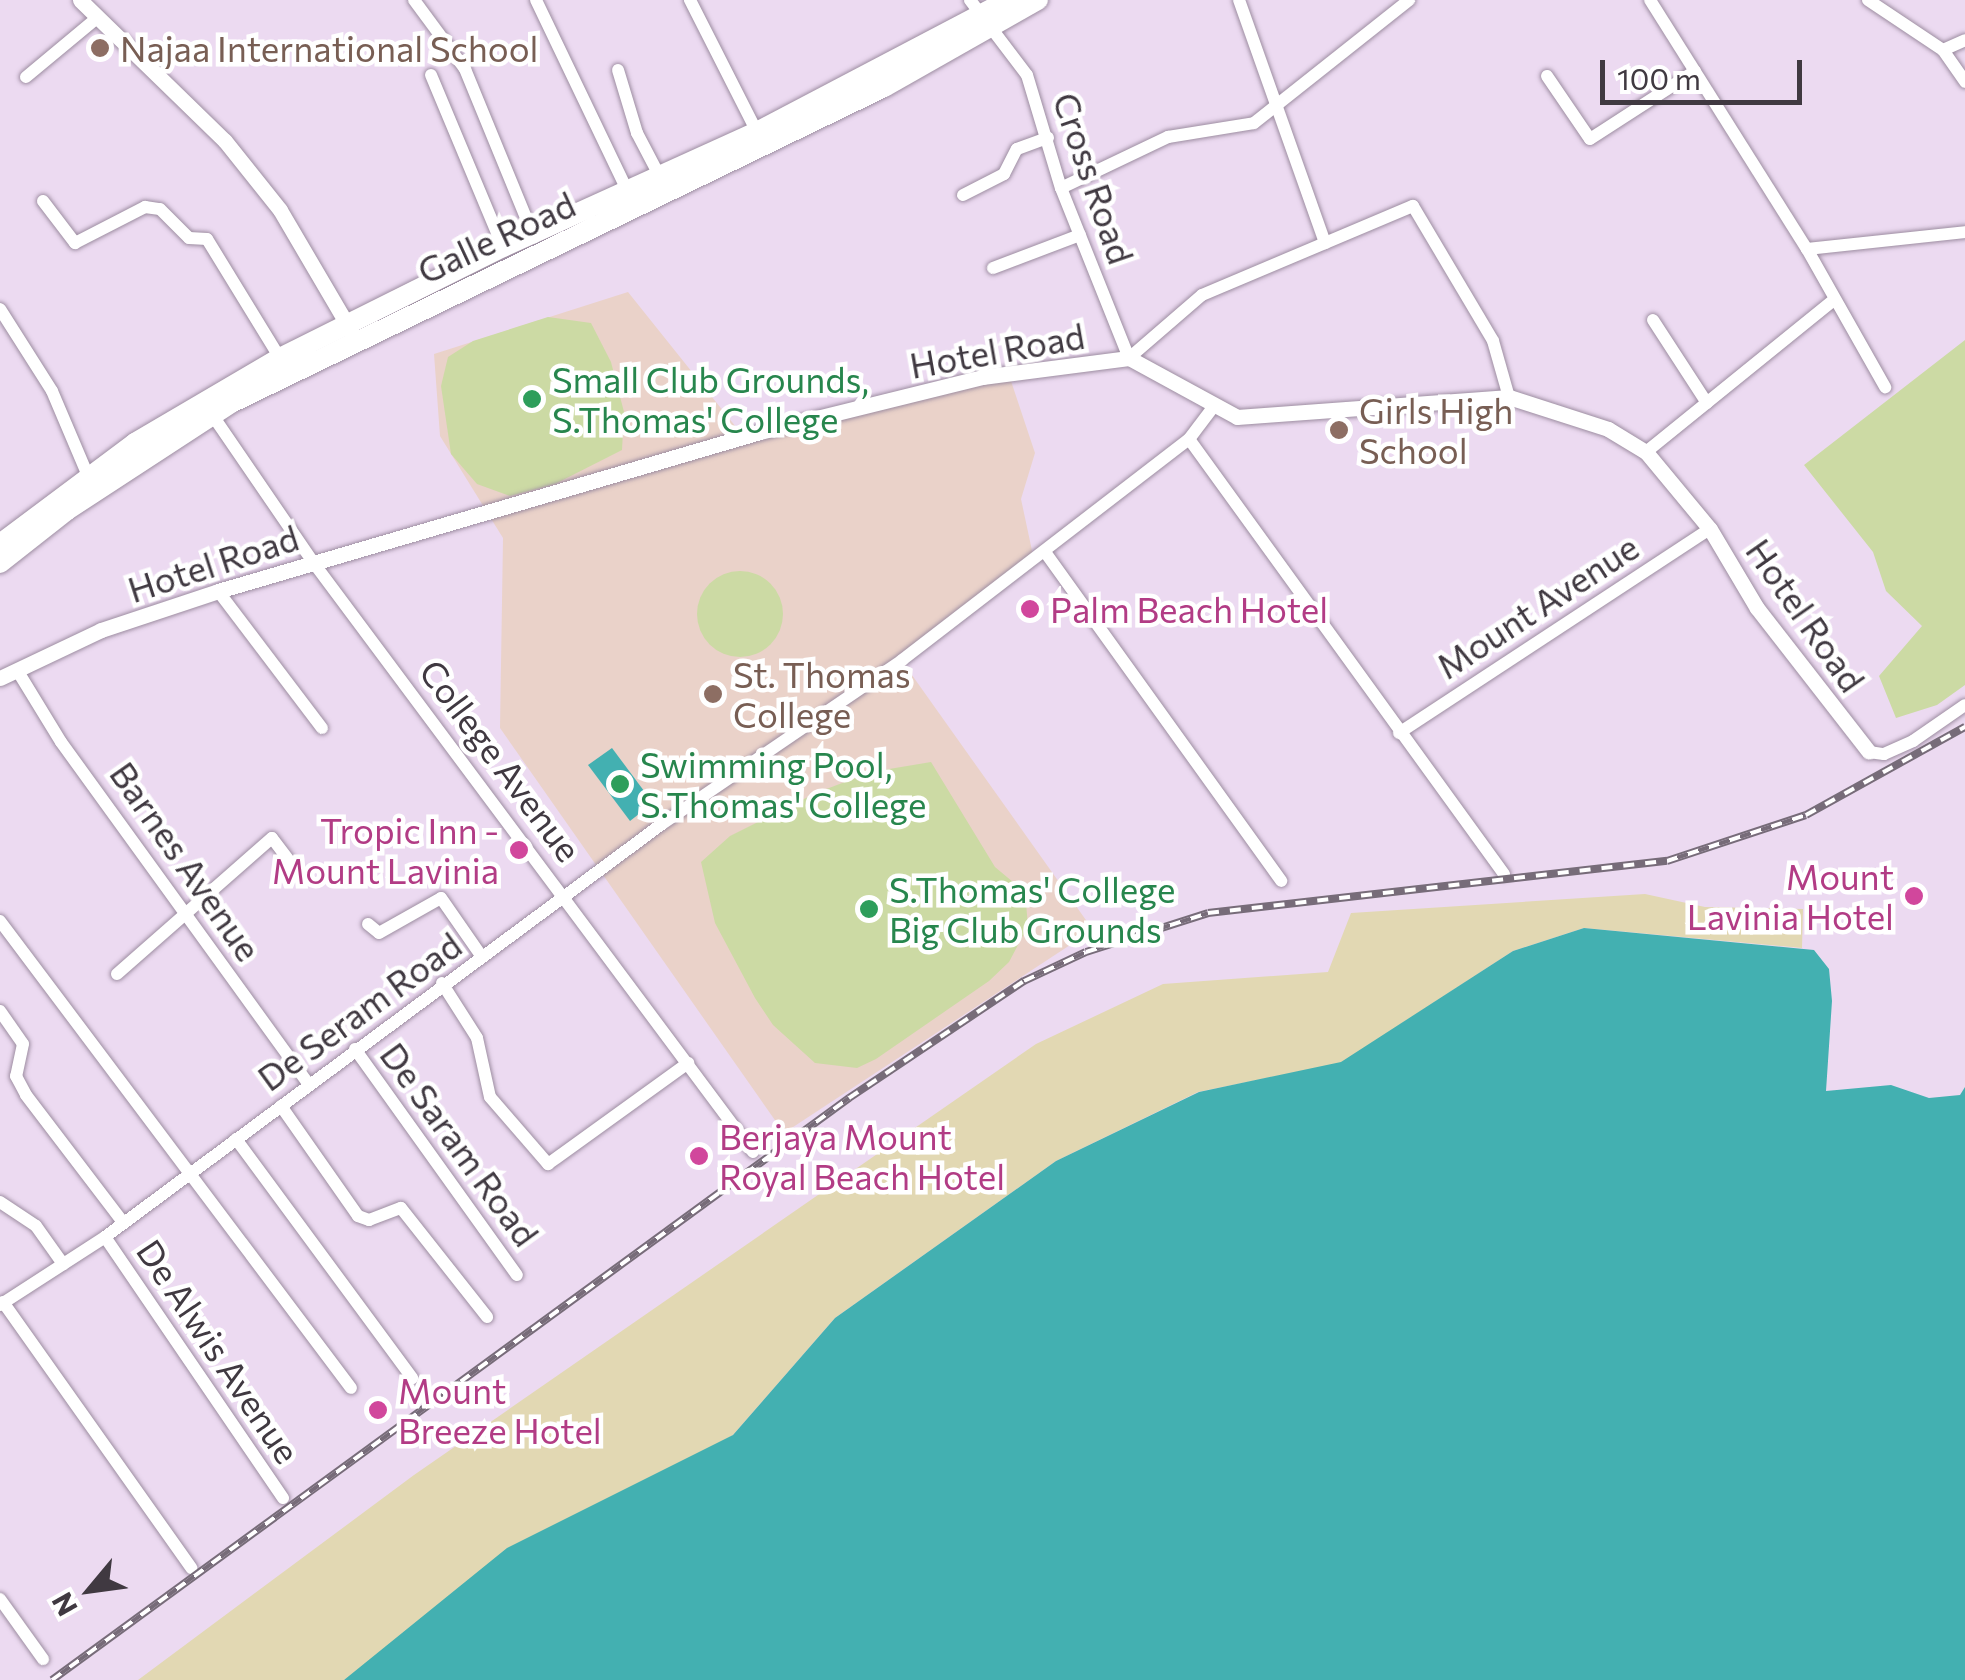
<!DOCTYPE html>
<style>
body{margin:0}
#map{position:relative;width:1965px;height:1680px;overflow:hidden;background:#ecdaf1;font-family:Commissioner,sans-serif}
div>[style]{position:absolute}
.education>*{inset:0;background:#ead2c9}
.green>*{inset:0;background:#ccdaa4}
.round{border-radius:50%}
.sand>*{inset:0;background:#e2d8b3}
.water>*{inset:0;background:#43b0b1}
.roads{filter:drop-shadow(0 0 2px #9d8da1) drop-shadow(0 0 2px #9d8da1)}
.minor>*{height:12px;margin:-6px;padding:0 6px;transform-origin:6px;border-radius:6px;background:#fff}
.tertiary>*{height:15px;margin:-7.5px;padding:0 7.5px;transform-origin:7.5px;border-radius:7.5px;background:#fff}
.trunk>*{height:20px;margin:-10px;padding:0 10px;transform-origin:10px;border-radius:10px;background:#fff}
.rail>*{height:8px;margin-top:-4px;transform-origin:0;background:repeating-linear-gradient(90deg,#fff 0 11px,#776c79 0 22px);box-sizing:border-box;border-block:2px solid #776c79}
.dots>*{width:28px;height:28px;translate:-50% -50%;box-sizing:border-box;border:5px solid #fff;border-radius:50%}
span{translate:-50% -50%;white-space:nowrap;text-align:center;line-height:1.15;-webkit-text-stroke:9px #fff;paint-order:stroke}
.education-label{font-size:35px;color:#785e54}
.left{translate:0 -50%;text-align:left}
.street-label{font-size:35px;color:#403941}
.leisure-label{font-size:35px;color:#27864d}
.hotel-label{font-size:35px;color:#b23c85}
.right{translate:-100% -50%;text-align:right}
.north{position:absolute;left:40px;top:1540px;width:100px;height:100px;-webkit-text-stroke:8px #fff;paint-order:stroke;rotate:241deg;font-size:28px;font-weight:700;line-height:40px;text-align:center;color:#403941}
.north::after{content:'';display:block;margin:auto;width:35px;height:45px;background:#403941;clip-path:polygon(50% 0,100% 100%,50% 72%,0 100%)}
.scale{position:absolute;left:1600px;top:60px;width:202px;height:45px;box-sizing:border-box;border:5px solid #403941;border-top:0;padding-left:12px;font-size:30px;line-height:35px;white-space:nowrap;color:#403941;-webkit-text-stroke:8px #fff;paint-order:stroke}
</style>
<div id="map">
<div class="education">
<div style="clip-path:polygon(628px 292px,748px 442px,1010px 378px,1035px 453px,1021px 499px,1034px 560px,902px 661px,1093px 930px,784px 1133px,500px 728px,503px 538px,440px 436px,434px 354px)"></div>
</div>
<div class="green">
<div style="clip-path:polygon(548px 317px,591px 323px,611px 362px,624px 412px,622px 450px,555px 484px,510px 496px,477px 484px,451px 454px,441px 386px,448px 357px,473px 341px)"></div>
<div style="clip-path:polygon(1965px 340px,1965px 685px,1937px 705px,1896px 718px,1879px 676px,1922px 626px,1886px 591px,1873px 552px,1804px 465px)"></div>
<div class="round" style="left:697px;top:571px;width:86px;height:86px"></div>
<div style="clip-path:polygon(931px 762px,995px 867px,1025px 892px,1028px 926px,1009px 962px,989px 981px,876px 1059px,857px 1068px,815px 1063px,773px 1025px,755px 998px,715px 923px,701px 862px,730px 836px,816px 793px,871px 772px)"></div>
</div>
<div class="sand">
<div style="clip-path:polygon(1645px 894px,1705px 907px,1803px 909px,1802px 948px,1584px 928px,1513px 951px,1341px 1063px,1198px 1092px,1056px 1161px,835px 1318px,733px 1435px,344px 1680px,138px 1680px,414px 1475px,1036px 1044px,1163px 984px,1328px 972px,1351px 913px)"></div>
</div>
<div class="water">
<div style="clip-path:polygon(612px 748px,653px 803px,630px 821px,588px 765px)"></div>
<div style="clip-path:polygon(1584px 928px,1814px 950px,1829px 969px,1832px 1001px,1826px 1091px,1891px 1085px,1929px 1098px,1960px 1095px,1965px 1087px,1965px 1680px,344px 1680px,507px 1548px,733px 1435px,835px 1318px,1056px 1161px,1199px 1092px,1341px 1062px,1513px 951px)"></div>
</div>
<div class="roads">
<div class="minor">
<div style="left:414px;top:0;width:86px;rotate:53.5deg"></div>
<div style="left:465px;top:69px;width:182px;rotate:67.7deg"></div>
<div style="left:536px;top:0;width:213px;rotate:64.4deg"></div>
<div style="left:690px;top:0;width:148px;rotate:63.1deg"></div>
<div style="left:970px;top:0;width:94px;rotate:52.8deg"></div>
<div style="left:1027px;top:75px;width:118px;rotate:73.3deg"></div>
<div style="left:1061px;top:188px;width:183px;rotate:68.2deg"></div>
<div style="left:1129px;top:358px;width:96px;rotate:-40.8deg"></div>
<div style="left:1202px;top:295px;width:229px;rotate:-22.9deg"></div>
<div style="left:1413px;top:206px;width:157px;rotate:59.3deg"></div>
<div style="left:1493px;top:341px;width:58px;rotate:74.1deg"></div>
<div style="left:1239px;top:0;width:258px;rotate:70.5deg"></div>
<div style="left:1650px;top:0;width:294px;rotate:57.8deg"></div>
<div style="left:1807px;top:249px;width:159px;rotate:60.5deg"></div>
<div style="left:1868px;top:0;width:90px;rotate:33.7deg"></div>
<div style="left:1943px;top:50px;width:39px;rotate:55deg"></div>
<div style="left:1943px;top:50px;width:24px;rotate:-24deg"></div>
<div style="left:618px;top:70px;width:66px;rotate:73.2deg"></div>
<div style="left:637px;top:133px;width:50px;rotate:62.4deg"></div>
<div style="left:431px;top:75px;width:186px;rotate:67.3deg"></div>
<div style="left:1547px;top:76px;width:76px;rotate:55.7deg"></div>
<div style="left:1590px;top:139px;width:125px;rotate:-32.9deg"></div>
<div style="left:26px;top:77px;width:92px;rotate:-39.7deg"></div>
<div style="left:1061px;top:188px;width:119px;rotate:-25.5deg"></div>
<div style="left:1168px;top:137px;width:87px;rotate:-9.2deg"></div>
<div style="left:1254px;top:123px;width:198px;rotate:-38.4deg"></div>
<div style="left:963px;top:195px;width:46px;rotate:-27.1deg"></div>
<div style="left:1004px;top:174px;width:28px;rotate:-63deg"></div>
<div style="left:1017px;top:149px;width:33px;rotate:-20deg"></div>
<div style="left:43px;top:201px;width:53px;rotate:52.7deg"></div>
<div style="left:75px;top:243px;width:79px;rotate:-27.2deg"></div>
<div style="left:145px;top:207px;width:15px;rotate:8deg"></div>
<div style="left:160px;top:209px;width:41px;rotate:45deg"></div>
<div style="left:189px;top:238px;width:18px;rotate:3deg"></div>
<div style="left:207px;top:239px;width:140px;rotate:58.5deg"></div>
<div style="left:1807px;top:249px;width:159px;rotate:-6.1deg"></div>
<div style="left:993px;top:268px;width:93px;rotate:-20.8deg"></div>
<div style="left:0;top:309px;width:97px;rotate:57.6deg"></div>
<div style="left:52px;top:391px;width:92px;rotate:67deg"></div>
<div style="left:1653px;top:320px;width:99px;rotate:57deg"></div>
<div style="left:211px;top:413px;width:181px;rotate:55.6deg"></div>
<div style="left:313px;top:562px;width:736px;rotate:53.29deg"></div>
<div style="left:1189px;top:439px;width:537px;rotate:54.09deg"></div>
<div style="left:1646px;top:452px;width:238px;rotate:-39deg"></div>
<div style="left:1045px;top:552px;width:405px;rotate:54.3deg"></div>
<div style="left:218px;top:591px;width:172px;rotate:52.8deg"></div>
<div style="left:17px;top:670px;width:84px;rotate:58.6deg"></div>
<div style="left:61px;top:742px;width:423px;rotate:54.1deg"></div>
<div style="left:1399px;top:733px;width:372px;rotate:-33.3deg"></div>
<div style="left:1869px;top:752px;width:15px;rotate:8deg"></div>
<div style="left:1884px;top:754px;width:32px;rotate:-24deg"></div>
<div style="left:1913px;top:741px;width:63px;rotate:-34.7deg"></div>
<div style="left:0;top:921px;width:584px;rotate:53.07deg"></div>
<div style="left:368px;top:924px;width:14px;rotate:39deg"></div>
<div style="left:379px;top:933px;width:71px;rotate:-29.4deg"></div>
<div style="left:441px;top:898px;width:72px;rotate:55.2deg"></div>
<div style="left:117px;top:974px;width:206px;rotate:-41.3deg"></div>
<div style="left:272px;top:838px;width:46px;rotate:52.9deg"></div>
<div style="left:442px;top:983px;width:65px;rotate:57.5deg"></div>
<div style="left:477px;top:1038px;width:60px;rotate:77.6deg"></div>
<div style="left:490px;top:1097px;width:89px;rotate:49.1deg"></div>
<div style="left:548px;top:1164px;width:173px;rotate:-35.8deg"></div>
<div style="left:0;top:1011px;width:40px;rotate:55.1deg"></div>
<div style="left:23px;top:1044px;width:33px;rotate:102deg"></div>
<div style="left:16px;top:1076px;width:21px;rotate:62deg"></div>
<div style="left:26px;top:1095px;width:158px;rotate:52.7deg"></div>
<div style="left:355px;top:1049px;width:278px;rotate:54.4deg"></div>
<div style="left:281px;top:1106px;width:134px;rotate:55deg"></div>
<div style="left:358px;top:1216px;width:12px;rotate:20deg"></div>
<div style="left:369px;top:1220px;width:34px;rotate:-21deg"></div>
<div style="left:401px;top:1208px;width:139px;rotate:51.7deg"></div>
<div style="left:236px;top:1139px;width:297px;rotate:53.6deg"></div>
<div style="left:0;top:1202px;width:43px;rotate:33.7deg"></div>
<div style="left:36px;top:1226px;width:47px;rotate:54.6deg"></div>
<div style="left:105px;top:1237px;width:316px;rotate:55.7deg"></div>
<div style="left:3px;top:1302px;width:326px;rotate:54.7deg"></div>
<div style="left:0;top:1305px;width:125px;rotate:-32.9deg"></div>
<div style="left:105px;top:1237px;width:693px;rotate:-36.56deg"></div>
<div style="left:662px;top:824px;width:291px;rotate:-34.3deg"></div>
<div style="left:902px;top:660px;width:362px;rotate:-37.6deg"></div>
<div style="left:1189px;top:439px;width:41px;rotate:-52.9deg"></div>
<div style="left:0;top:1599px;width:74px;rotate:54.4deg"></div>
</div>
<div class="tertiary">
<div style="left:80px;top:0;width:202px;rotate:44.2deg"></div>
<div style="left:225px;top:141px;width:88px;rotate:51.4deg"></div>
<div style="left:280px;top:210px;width:140px;rotate:59.6deg"></div>
<div style="left:0;top:678px;width:112px;rotate:-25.4deg"></div>
<div style="left:101px;top:630px;width:123px;rotate:-18.4deg"></div>
<div style="left:218px;top:591px;width:565px;rotate:-16.35deg"></div>
<div style="left:760px;top:432px;width:229px;rotate:-13.9deg"></div>
<div style="left:982px;top:377px;width:148px;rotate:-7.4deg"></div>
<div style="left:1129px;top:358px;width:123px;rotate:28.6deg"></div>
<div style="left:1237px;top:417px;width:273px;rotate:-4.2deg"></div>
<div style="left:1509px;top:397px;width:104px;rotate:17.9deg"></div>
<div style="left:1608px;top:429px;width:44px;rotate:31.2deg"></div>
<div style="left:1646px;top:452px;width:100px;rotate:50.3deg"></div>
<div style="left:1710px;top:529px;width:92px;rotate:59.3deg"></div>
<div style="left:1757px;top:608px;width:182px;rotate:52.1deg"></div>
</div>
<div class="trunk">
<div style="left:0;top:544px;width:169px;rotate:-36.8deg"></div>
<div style="left:135px;top:443px;width:168px;rotate:-30.4deg"></div>
<div style="left:280px;top:358px;width:249px;rotate:-26.5deg"></div>
<div style="left:503px;top:247px;width:279px;rotate:-24.4deg"></div>
<div style="left:757px;top:132px;width:284px;rotate:-27.7deg"></div>
<div style="left:0;top:563px;width:85px;rotate:-38.3deg"></div>
<div style="left:67px;top:510px;width:196px;rotate:-33.1deg"></div>
<div style="left:231px;top:403px;width:725px;rotate:-25.82deg"></div>
<div style="left:884px;top:87px;width:177px;rotate:-29.5deg"></div>
</div>
</div>
<div class="rail">
<div style="left:52px;top:1680px;width:987px;rotate:-36.14deg"></div>
<div style="left:849px;top:1098px;width:211px;rotate:-33.8deg"></div>
<div style="left:1024px;top:981px;width:68px;rotate:-25.1deg"></div>
<div style="left:1086px;top:952px;width:128px;rotate:-17.7deg"></div>
<div style="left:1208px;top:913px;width:462px;rotate:-6.5deg"></div>
<div style="left:1667px;top:861px;width:146px;rotate:-18.3deg"></div>
<div style="left:1806px;top:815px;width:182px;rotate:-29deg"></div>
</div>
<div class="dots">
<div style="left:100px;top:48px;background:#8d6e63"></div>
<div style="left:532px;top:399px;background:#2e9e5b"></div>
<div style="left:1339px;top:430px;background:#8d6e63"></div>
<div style="left:1030px;top:609px;background:#d1479c"></div>
<div style="left:713px;top:694px;background:#8d6e63"></div>
<div style="left:620px;top:784px;background:#2e9e5b"></div>
<div style="left:519px;top:850px;background:#d1479c"></div>
<div style="left:1914px;top:896px;background:#d1479c"></div>
<div style="left:869px;top:909px;background:#2e9e5b"></div>
<div style="left:699px;top:1156px;background:#d1479c"></div>
<div style="left:378px;top:1410px;background:#d1479c"></div>
</div>
<div class="education-label">
<span class="left" style="left:120px;top:48px">Najaa International School</span>
<span class="left" style="left:1359px;top:430px">Girls High<br>School</span>
<span class="left" style="left:733px;top:694px">St. Thomas<br>College</span>
</div>
<div class="street-label">
<span style="left:1094px;top:178px;rotate:71deg">Cross Road</span>
<span style="left:496px;top:237px;rotate:-25deg">Galle Road</span>
<span style="left:997px;top:350px;rotate:-10deg">Hotel Road</span>
<span style="left:213px;top:563px;rotate:-18deg">Hotel Road</span>
<span style="left:1537px;top:606px;rotate:-33deg">Mount Avenue</span>
<span style="left:1806px;top:615px;rotate:55deg">Hotel Road</span>
<span style="left:501px;top:760px;rotate:53deg">College Avenue</span>
<span style="left:186px;top:861px;rotate:55deg">Barnes Avenue</span>
<span style="left:359px;top:1011px;rotate:-36deg">De Seram Road</span>
<span style="left:460px;top:1144px;rotate:54deg">De Saram Road</span>
<span style="left:219px;top:1351px;rotate:56deg">De Alwis Avenue</span>
</div>
<div class="leisure-label">
<span class="left" style="left:552px;top:399px">Small Club Grounds,<br>S.Thomas' College</span>
<span class="left" style="left:640px;top:784px">Swimming Pool,<br>S.Thomas' College</span>
<span class="left" style="left:889px;top:909px">S.Thomas' College<br>Big Club Grounds</span>
</div>
<div class="hotel-label">
<span class="left" style="left:1050px;top:609px">Palm Beach Hotel</span>
<span class="right" style="left:499px;top:850px">Tropic Inn -<br>Mount Lavinia</span>
<span class="right" style="left:1894px;top:896px">Mount<br>Lavinia Hotel</span>
<span class="left" style="left:719px;top:1156px">Berjaya Mount<br>Royal Beach Hotel</span>
<span class="left" style="left:398px;top:1410px">Mount<br>Breeze Hotel</span>
</div>
<div class="north">N</div>
<div class="scale">100 m</div>
</div>
